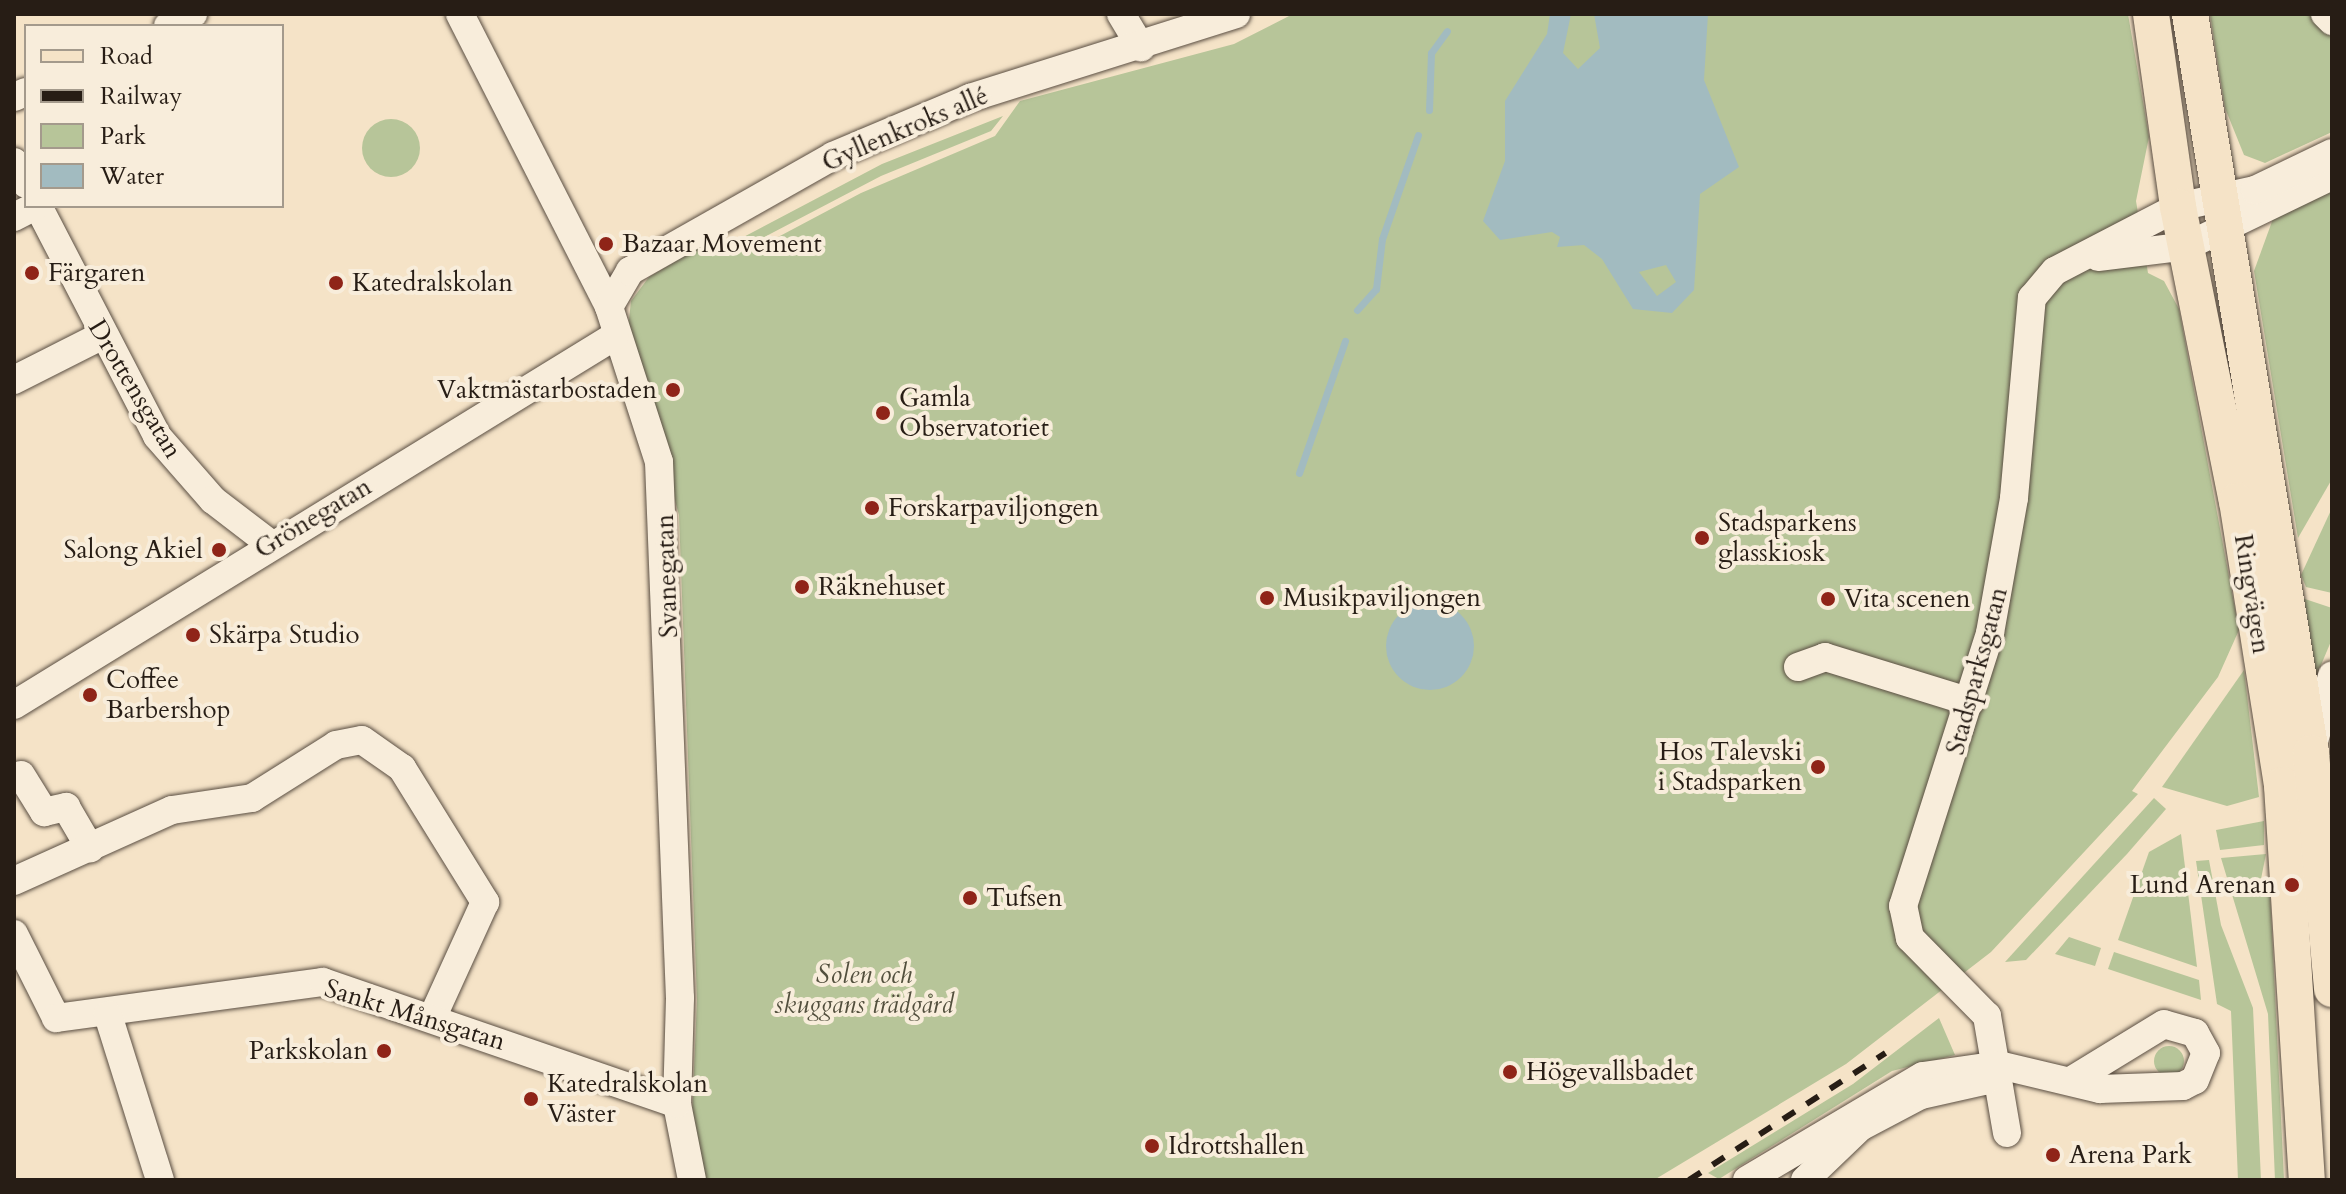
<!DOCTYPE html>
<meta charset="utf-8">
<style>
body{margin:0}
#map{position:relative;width:2346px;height:1194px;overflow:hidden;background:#f5e3c7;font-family:Cardo,serif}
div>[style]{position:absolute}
.green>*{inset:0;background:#b7c599}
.round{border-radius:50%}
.water>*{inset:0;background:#a2bbc0}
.stream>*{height:7px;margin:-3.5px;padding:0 3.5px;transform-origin:3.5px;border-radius:3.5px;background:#a2bbc0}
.roads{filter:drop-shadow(0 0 2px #5a4e42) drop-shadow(0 0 2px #5a4e42)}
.minor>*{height:28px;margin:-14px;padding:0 14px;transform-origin:14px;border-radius:14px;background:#f8eddb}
.major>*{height:36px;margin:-18px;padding:0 18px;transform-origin:18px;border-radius:18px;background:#f5e3c7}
.rail>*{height:6px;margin-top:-3px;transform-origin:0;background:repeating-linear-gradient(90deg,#271d15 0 14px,transparent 0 28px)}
.dots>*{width:22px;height:22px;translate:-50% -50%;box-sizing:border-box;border:4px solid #f8eddb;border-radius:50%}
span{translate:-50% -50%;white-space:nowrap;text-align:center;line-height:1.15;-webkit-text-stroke:8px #f8eddb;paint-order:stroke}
.street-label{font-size:26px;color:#271d15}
.poi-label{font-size:26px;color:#271d15}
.left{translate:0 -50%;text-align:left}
.right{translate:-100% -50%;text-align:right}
.park-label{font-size:26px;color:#524f3d;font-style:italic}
.frame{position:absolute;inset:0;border:16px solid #271d15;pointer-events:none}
.legend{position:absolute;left:24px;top:24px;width:260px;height:184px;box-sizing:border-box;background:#f8eddb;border:2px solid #a49a8c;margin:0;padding:10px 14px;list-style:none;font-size:24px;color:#271d15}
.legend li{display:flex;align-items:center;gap:16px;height:40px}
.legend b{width:40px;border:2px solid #a49a8c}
</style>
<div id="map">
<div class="green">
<div style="clip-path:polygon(1293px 14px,2128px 14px,2149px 137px,2136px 201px,2148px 273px,2164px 281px,2179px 309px,2239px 630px,2218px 677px,2132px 791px,2138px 794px,1991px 952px,1846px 1064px,1654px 1180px,705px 1180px,692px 1116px,697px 1000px,679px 515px,628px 329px,631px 301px,649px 277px,703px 245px,748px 253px,861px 193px,995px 136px,1020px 101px,1234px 44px)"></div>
<div style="clip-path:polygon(2210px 14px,2332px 14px,2332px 132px,2265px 163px,2244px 155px,2225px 108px)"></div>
<div style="clip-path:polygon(1003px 116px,991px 131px,881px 176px,745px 247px,734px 242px,882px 164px)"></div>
<div class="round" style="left:362px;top:119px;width:58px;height:58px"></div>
<div style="clip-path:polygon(2332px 182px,2332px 479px,2298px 538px,2254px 271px,2274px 216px)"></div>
<div style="clip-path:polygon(2332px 508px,2332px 593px,2306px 587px,2301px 575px)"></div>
<div style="clip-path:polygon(2299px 597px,2332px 608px,2332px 639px,2313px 684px)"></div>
<div style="clip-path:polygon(2244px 670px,2259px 797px,2227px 806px,2162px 787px)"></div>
<div style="clip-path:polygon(2154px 798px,2166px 809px,2127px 854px,2026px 960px,2005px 962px)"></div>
<div style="clip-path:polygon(2264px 821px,2264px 845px,2220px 850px,2216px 830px)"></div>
<div style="clip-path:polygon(2181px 834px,2197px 967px,2118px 940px,2149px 852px)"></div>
<div style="clip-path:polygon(2266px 854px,2259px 889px,2270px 891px,2284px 1180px,2275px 1180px,2268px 1014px,2221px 858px)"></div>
<div style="clip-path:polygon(2209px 860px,2221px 925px,2253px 1008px,2261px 1180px,2238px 1180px,2231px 1011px,2217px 1004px,2196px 861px)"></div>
<div style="clip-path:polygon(2069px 937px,2101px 948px,2095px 966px,2055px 954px)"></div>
<div style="clip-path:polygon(2114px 952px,2199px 980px,2201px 1000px,2108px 969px)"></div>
<div style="clip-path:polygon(1939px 1018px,1955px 1055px,1892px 1071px,1719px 1179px,1708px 1173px,1853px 1084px)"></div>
<div class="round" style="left:2154px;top:1046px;width:30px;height:30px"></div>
</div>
<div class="water">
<div style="clip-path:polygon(evenodd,1550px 14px,1571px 14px,1563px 53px,1578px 69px,1600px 48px,1594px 14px,1708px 14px,1704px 80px,1739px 167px,1700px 194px,1694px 290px,1672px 313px,1633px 309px,1602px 259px,1584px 245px,1557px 247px,1560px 237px,1552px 232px,1500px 240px,1483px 221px,1505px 161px,1505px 101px,1547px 34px,1550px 14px,1666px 265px,1676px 282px,1657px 296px,1639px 272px,1666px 265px)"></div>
<div class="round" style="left:1386px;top:602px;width:88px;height:88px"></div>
</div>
<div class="stream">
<div style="left:1429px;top:110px;width:57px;rotate:-88deg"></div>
<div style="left:1431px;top:53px;width:27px;rotate:-54deg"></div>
<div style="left:1357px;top:310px;width:28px;rotate:-48deg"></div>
<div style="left:1376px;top:289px;width:50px;rotate:-83.2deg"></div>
<div style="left:1382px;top:239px;width:110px;rotate:-70.9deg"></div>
<div style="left:1299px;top:473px;width:140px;rotate:-70.8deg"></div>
</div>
<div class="roads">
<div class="minor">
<div style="left:460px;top:14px;width:329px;rotate:63deg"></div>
<div style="left:609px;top:307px;width:163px;rotate:72.1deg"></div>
<div style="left:659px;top:462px;width:536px;rotate:87.76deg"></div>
<div style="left:680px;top:998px;width:106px;rotate:91.6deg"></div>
<div style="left:677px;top:1104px;width:77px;rotate:78.8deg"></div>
<div style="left:1121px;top:14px;width:39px;rotate:59deg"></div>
<div style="left:2325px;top:14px;width:10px;rotate:45deg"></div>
<div style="left:168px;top:26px;width:28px;rotate:-26deg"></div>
<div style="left:14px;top:97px;width:13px;rotate:-23deg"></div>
<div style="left:14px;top:162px;width:25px;rotate:61deg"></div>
<div style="left:38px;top:206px;width:259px;rotate:62.6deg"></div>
<div style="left:157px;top:436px;width:85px;rotate:48.8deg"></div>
<div style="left:213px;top:500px;width:71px;rotate:37.5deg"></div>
<div style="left:14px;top:217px;width:25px;rotate:-27deg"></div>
<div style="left:2098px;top:257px;width:90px;rotate:-7deg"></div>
<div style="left:2187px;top:246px;width:161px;rotate:-25.8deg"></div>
<div style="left:609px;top:307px;width:42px;rotate:-59.7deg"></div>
<div style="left:630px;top:271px;width:233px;rotate:-29.5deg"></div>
<div style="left:833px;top:156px;width:149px;rotate:-22.9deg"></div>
<div style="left:970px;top:98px;width:279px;rotate:-17.5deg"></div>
<div style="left:14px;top:380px;width:97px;rotate:-26.8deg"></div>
<div style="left:1798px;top:667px;width:29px;rotate:-20deg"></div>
<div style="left:1825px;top:657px;width:152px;rotate:17.2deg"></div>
<div style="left:14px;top:705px;width:705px;rotate:-31.55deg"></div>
<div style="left:2313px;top:745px;width:72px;rotate:-74.6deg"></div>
<div style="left:21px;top:775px;width:44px;rotate:58.1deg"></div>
<div style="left:44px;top:812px;width:23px;rotate:-13deg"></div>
<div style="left:66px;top:807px;width:48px;rotate:59.7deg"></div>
<div style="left:14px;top:881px;width:173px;rotate:-24.2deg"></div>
<div style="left:172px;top:810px;width:81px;rotate:-8.5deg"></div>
<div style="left:252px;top:798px;width:99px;rotate:-32.2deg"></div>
<div style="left:336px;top:745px;width:26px;rotate:-11deg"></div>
<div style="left:362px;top:740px;width:49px;rotate:35deg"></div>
<div style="left:402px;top:768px;width:158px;rotate:58.2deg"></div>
<div style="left:485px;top:902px;width:125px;rotate:114.5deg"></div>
<div style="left:14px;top:934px;width:94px;rotate:63.4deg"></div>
<div style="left:56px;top:1018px;width:269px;rotate:-7.7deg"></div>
<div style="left:323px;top:982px;width:374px;rotate:19deg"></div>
<div style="left:108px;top:1015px;width:173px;rotate:72.5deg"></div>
<div style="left:2007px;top:1133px;width:119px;rotate:-99.7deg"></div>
<div style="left:1987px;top:1016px;width:110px;rotate:-134.6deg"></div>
<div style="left:1910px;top:938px;width:33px;rotate:-102deg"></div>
<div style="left:1903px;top:906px;width:287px;rotate:-72.3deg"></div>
<div style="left:1990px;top:633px;width:137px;rotate:-79.9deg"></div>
<div style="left:2014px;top:498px;width:201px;rotate:-84.9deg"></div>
<div style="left:2032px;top:298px;width:35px;rotate:-50deg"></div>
<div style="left:2055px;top:271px;width:139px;rotate:-27.5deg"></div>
<div style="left:2178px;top:207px;width:79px;rotate:-12.4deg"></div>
<div style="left:2255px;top:190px;width:85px;rotate:-25.7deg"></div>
<div style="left:1747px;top:1180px;width:204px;rotate:-30.6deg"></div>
<div style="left:1923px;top:1076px;width:77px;rotate:-8.2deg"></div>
<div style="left:1999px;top:1065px;width:104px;rotate:13.4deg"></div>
<div style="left:2100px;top:1089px;width:83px;rotate:-2.1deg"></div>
<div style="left:2183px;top:1086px;width:13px;rotate:-27deg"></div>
<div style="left:2195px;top:1080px;width:29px;rotate:-68deg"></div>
<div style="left:2206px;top:1053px;width:23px;rotate:-119deg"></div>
<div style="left:2195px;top:1033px;width:32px;rotate:-164deg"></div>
<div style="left:2164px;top:1024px;width:105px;rotate:148.6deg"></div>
<div style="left:1805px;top:1180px;width:76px;rotate:-43.9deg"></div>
<div style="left:1860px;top:1127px;width:69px;rotate:-27.7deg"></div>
<div style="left:1921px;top:1095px;width:65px;rotate:-12.5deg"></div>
<div style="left:1984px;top:1081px;width:22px;rotate:-47deg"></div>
</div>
<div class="major">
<div style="left:2151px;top:14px;width:195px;rotate:82deg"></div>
<div style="left:2178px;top:207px;width:300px;rotate:78.7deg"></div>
<div style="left:2237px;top:501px;width:288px;rotate:81deg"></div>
<div style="left:2282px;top:785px;width:396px;rotate:86.4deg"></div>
<div style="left:2190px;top:14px;width:749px;rotate:80.7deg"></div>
<div style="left:2311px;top:753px;width:237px;rotate:84.9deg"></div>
</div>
</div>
<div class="rail">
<div style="left:1689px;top:1180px;width:234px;rotate:-32.9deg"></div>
</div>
<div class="dots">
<div style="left:606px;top:244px;background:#8f2418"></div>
<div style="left:32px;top:273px;background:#8f2418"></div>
<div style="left:336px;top:283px;background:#8f2418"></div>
<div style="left:673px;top:390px;background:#8f2418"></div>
<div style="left:883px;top:413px;background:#8f2418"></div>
<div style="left:872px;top:508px;background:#8f2418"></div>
<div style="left:1702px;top:538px;background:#8f2418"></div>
<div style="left:219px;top:550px;background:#8f2418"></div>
<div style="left:802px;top:587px;background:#8f2418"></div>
<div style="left:1267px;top:598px;background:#8f2418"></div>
<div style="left:1828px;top:599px;background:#8f2418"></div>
<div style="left:193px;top:635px;background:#8f2418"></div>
<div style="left:90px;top:695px;background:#8f2418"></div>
<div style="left:1818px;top:767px;background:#8f2418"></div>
<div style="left:2292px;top:885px;background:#8f2418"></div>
<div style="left:970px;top:898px;background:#8f2418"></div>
<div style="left:384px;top:1051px;background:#8f2418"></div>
<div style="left:1510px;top:1072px;background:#8f2418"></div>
<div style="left:531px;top:1099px;background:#8f2418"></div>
<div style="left:1152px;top:1146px;background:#8f2418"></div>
<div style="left:2053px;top:1155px;background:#8f2418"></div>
</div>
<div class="street-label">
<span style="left:905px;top:129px;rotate:-23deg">Gyllenkroks allé</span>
<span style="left:135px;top:389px;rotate:59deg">Drottensgatan</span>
<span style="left:313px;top:518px;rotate:-31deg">Grönegatan</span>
<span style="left:667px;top:576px;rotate:-92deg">Svanegatan</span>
<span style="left:2252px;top:594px;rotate:81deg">Ringvägen</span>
<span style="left:1977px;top:671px;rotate:-75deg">Stadsparksgatan</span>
<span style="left:415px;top:1015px;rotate:17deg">Sankt Månsgatan</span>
</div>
<div class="poi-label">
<span class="left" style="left:622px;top:244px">Bazaar Movement</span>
<span class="left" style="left:48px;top:273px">Färgaren</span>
<span class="left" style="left:352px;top:283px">Katedralskolan</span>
<span class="right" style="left:657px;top:390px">Vaktmästarbostaden</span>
<span class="left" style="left:899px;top:413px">Gamla<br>Observatoriet</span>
<span class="left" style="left:888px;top:508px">Forskarpaviljongen</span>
<span class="left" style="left:1718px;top:538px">Stadsparkens<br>glasskiosk</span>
<span class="right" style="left:203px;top:550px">Salong Akiel</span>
<span class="left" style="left:818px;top:587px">Räknehuset</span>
<span class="left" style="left:1283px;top:598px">Musikpaviljongen</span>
<span class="left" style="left:1844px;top:599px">Vita scenen</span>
<span class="left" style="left:209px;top:635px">Skärpa Studio</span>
<span class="left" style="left:106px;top:695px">Coffee<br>Barbershop</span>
<span class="right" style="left:1802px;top:767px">Hos Talevski<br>i Stadsparken</span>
<span class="right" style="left:2276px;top:885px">Lund Arenan</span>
<span class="left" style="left:986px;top:898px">Tufsen</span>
<span class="right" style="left:368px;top:1051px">Parkskolan</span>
<span class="left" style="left:1526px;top:1072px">Högevallsbadet</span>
<span class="left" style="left:547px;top:1099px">Katedralskolan<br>Väster</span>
<span class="left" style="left:1168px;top:1146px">Idrottshallen</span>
<span class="left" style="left:2069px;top:1155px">Arena Park</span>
</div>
<div class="park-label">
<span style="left:864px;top:990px">Solen och<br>skuggans trädgård</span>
</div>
<div class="frame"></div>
<ul class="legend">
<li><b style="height:10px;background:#f5e3c7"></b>Road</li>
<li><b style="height:10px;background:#271d15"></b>Railway</li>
<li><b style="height:22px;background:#b7c599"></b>Park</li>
<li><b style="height:22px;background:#a2bbc0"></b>Water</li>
</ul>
</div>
